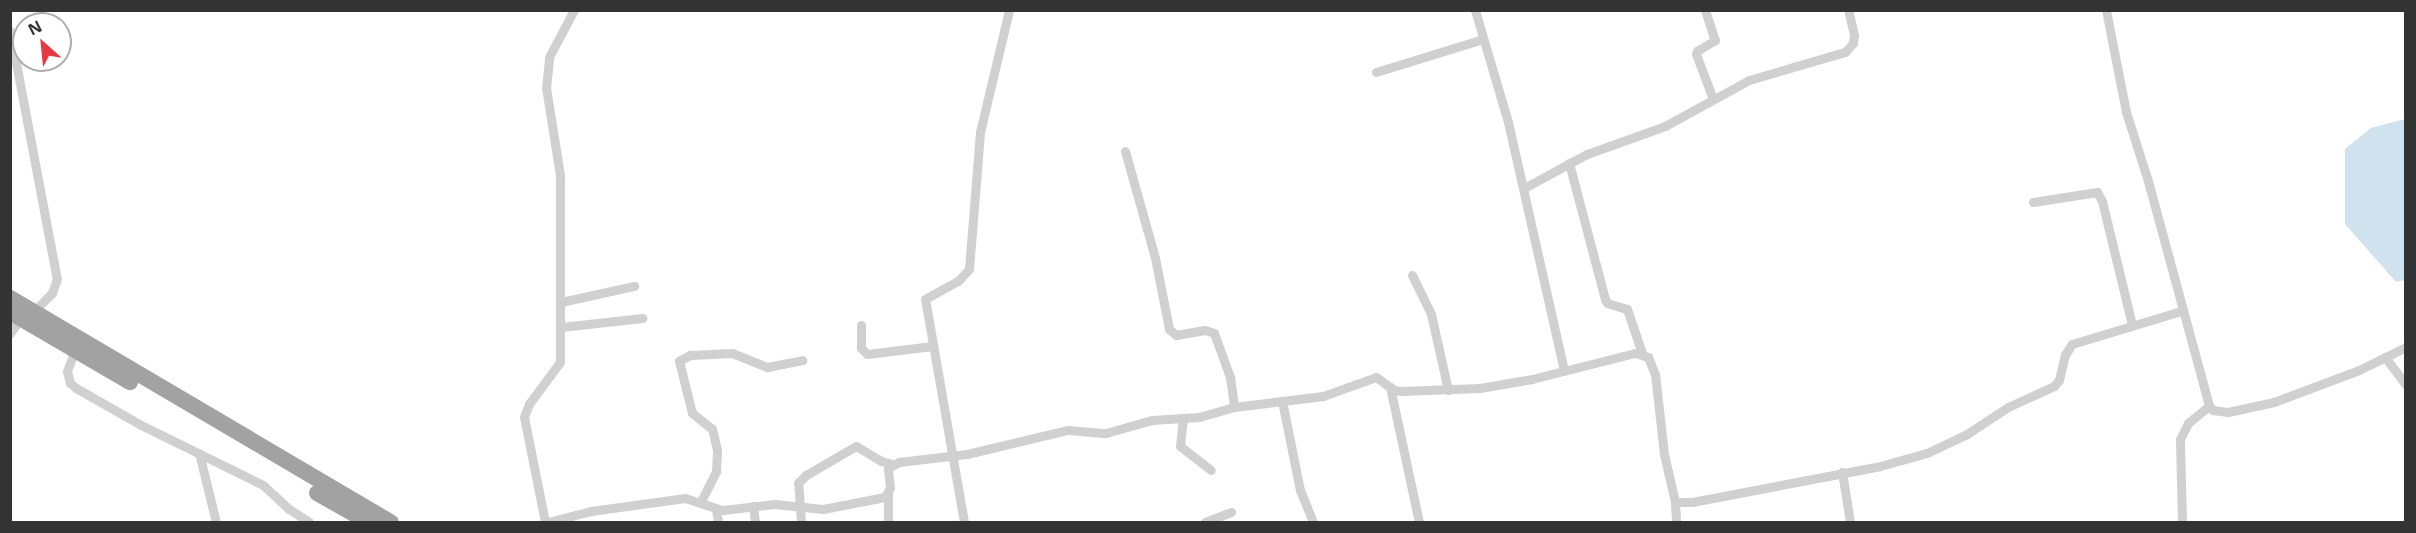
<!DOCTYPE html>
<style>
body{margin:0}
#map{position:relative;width:2416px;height:533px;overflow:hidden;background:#fff;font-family:"Noto Sans",sans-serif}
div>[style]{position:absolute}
.water>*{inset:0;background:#cfe2ee}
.minor>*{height:9px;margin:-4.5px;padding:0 4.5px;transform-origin:4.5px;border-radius:4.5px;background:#d0d0d0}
.trunk>*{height:16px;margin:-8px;padding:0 8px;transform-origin:8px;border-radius:8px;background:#a2a2a2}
span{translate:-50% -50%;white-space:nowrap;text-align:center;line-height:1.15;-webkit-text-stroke:6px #fff;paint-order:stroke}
.frame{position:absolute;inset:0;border:12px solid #333;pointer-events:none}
.north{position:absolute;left:12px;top:12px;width:60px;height:60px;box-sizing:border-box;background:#fff;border:2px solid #adadad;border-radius:50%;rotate:333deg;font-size:16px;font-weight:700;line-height:24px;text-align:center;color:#333}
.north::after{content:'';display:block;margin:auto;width:21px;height:27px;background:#e63946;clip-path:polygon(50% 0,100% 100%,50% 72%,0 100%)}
</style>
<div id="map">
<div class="water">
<div style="clip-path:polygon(2405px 119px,2405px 280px,2396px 282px,2345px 224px,2345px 149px,2371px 128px)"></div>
</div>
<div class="minor">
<div style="left:1475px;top:10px;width:117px;rotate:73.6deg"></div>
<div style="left:1508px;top:122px;width:254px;rotate:77.3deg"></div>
<div style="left:1705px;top:10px;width:32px;rotate:72deg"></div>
<div style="left:1715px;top:40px;width:21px;rotate:149deg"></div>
<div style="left:1697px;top:51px;width:3px;rotate:108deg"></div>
<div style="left:1696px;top:54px;width:48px;rotate:69.3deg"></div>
<div style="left:2106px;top:10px;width:104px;rotate:78.9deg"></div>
<div style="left:2126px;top:112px;width:72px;rotate:72.3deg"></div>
<div style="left:2148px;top:181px;width:233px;rotate:74.8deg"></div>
<div style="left:2209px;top:406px;width:6px;rotate:45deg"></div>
<div style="left:2213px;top:410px;width:15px;rotate:8deg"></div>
<div style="left:2228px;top:412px;width:47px;rotate:-12.3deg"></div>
<div style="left:2274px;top:402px;width:91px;rotate:-20.6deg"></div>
<div style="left:2359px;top:370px;width:52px;rotate:-26.1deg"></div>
<div style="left:10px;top:31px;width:252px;rotate:79.3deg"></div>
<div style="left:57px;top:279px;width:15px;rotate:110deg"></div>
<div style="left:52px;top:293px;width:25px;rotate:135deg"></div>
<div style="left:1376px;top:72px;width:112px;rotate:-17.1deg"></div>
<div style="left:1125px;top:151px;width:111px;rotate:74.3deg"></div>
<div style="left:1155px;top:258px;width:72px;rotate:78.8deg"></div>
<div style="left:1169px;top:329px;width:9px;rotate:41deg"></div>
<div style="left:1176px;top:335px;width:29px;rotate:-10deg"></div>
<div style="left:1205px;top:330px;width:9px;rotate:18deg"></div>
<div style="left:1214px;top:333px;width:47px;rotate:70deg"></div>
<div style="left:1230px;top:377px;width:30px;rotate:82deg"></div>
<div style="left:1569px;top:163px;width:141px;rotate:75.2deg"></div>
<div style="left:1605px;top:299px;width:4px;rotate:63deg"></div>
<div style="left:1607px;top:303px;width:21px;rotate:17deg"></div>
<div style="left:1627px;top:309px;width:46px;rotate:71.2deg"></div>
<div style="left:1524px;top:188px;width:72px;rotate:-28.4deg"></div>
<div style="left:1587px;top:154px;width:83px;rotate:-19.7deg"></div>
<div style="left:1665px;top:126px;width:96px;rotate:-28.7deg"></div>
<div style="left:1749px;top:80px;width:100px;rotate:-16.3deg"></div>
<div style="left:1845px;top:52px;width:12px;rotate:-48deg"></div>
<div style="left:1853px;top:43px;width:8px;rotate:-83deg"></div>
<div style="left:1854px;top:35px;width:26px;rotate:-103deg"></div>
<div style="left:2033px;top:202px;width:65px;rotate:-8.9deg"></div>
<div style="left:2097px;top:192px;width:10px;rotate:61deg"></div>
<div style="left:2102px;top:201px;width:128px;rotate:76.4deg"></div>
<div style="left:1412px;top:275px;width:43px;rotate:64deg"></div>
<div style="left:1431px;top:314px;width:78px;rotate:77.4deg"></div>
<div style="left:561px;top:302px;width:75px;rotate:-12.4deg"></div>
<div style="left:861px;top:325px;width:23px;rotate:90deg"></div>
<div style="left:861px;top:348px;width:8px;rotate:45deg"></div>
<div style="left:867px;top:354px;width:66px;rotate:-6.9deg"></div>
<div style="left:561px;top:327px;width:82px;rotate:-6.3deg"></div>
<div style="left:10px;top:333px;width:19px;rotate:-54deg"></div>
<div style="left:75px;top:350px;width:22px;rotate:111deg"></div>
<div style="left:67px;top:371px;width:12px;rotate:76deg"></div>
<div style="left:70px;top:383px;width:8px;rotate:40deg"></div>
<div style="left:76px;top:388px;width:73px;rotate:29.7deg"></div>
<div style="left:139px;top:424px;width:138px;rotate:26.2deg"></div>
<div style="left:263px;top:485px;width:35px;rotate:43deg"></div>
<div style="left:289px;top:509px;width:24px;rotate:33deg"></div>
<div style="left:2385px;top:357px;width:35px;rotate:53deg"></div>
<div style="left:1390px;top:387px;width:138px;rotate:77.9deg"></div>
<div style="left:1282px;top:401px;width:91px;rotate:78.6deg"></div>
<div style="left:1300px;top:490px;width:35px;rotate:68deg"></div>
<div style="left:1183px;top:418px;width:28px;rotate:96deg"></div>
<div style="left:1180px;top:446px;width:39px;rotate:38deg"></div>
<div style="left:199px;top:453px;width:71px;rotate:76.2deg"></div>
<div style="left:1842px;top:472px;width:51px;rotate:80.9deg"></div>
<div style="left:888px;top:494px;width:28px;rotate:90deg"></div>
<div style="left:701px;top:501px;width:34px;rotate:-63deg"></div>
<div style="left:716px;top:471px;width:21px;rotate:-87deg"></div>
<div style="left:717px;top:450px;width:22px;rotate:-103deg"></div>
<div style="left:712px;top:429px;width:26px;rotate:-141deg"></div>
<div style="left:692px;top:413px;width:54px;rotate:-104deg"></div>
<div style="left:679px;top:361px;width:13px;rotate:-29deg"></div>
<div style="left:690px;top:355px;width:42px;rotate:-2.7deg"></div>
<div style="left:732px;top:353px;width:38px;rotate:22deg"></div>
<div style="left:767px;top:367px;width:36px;rotate:-11deg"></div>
<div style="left:1675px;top:502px;width:17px"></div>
<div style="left:1692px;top:502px;width:191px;rotate:-10.8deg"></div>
<div style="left:1880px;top:466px;width:49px;rotate:-15.5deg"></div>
<div style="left:1927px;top:453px;width:44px;rotate:-25.4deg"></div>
<div style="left:1967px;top:434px;width:49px;rotate:-33.4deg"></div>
<div style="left:2008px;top:407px;width:51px;rotate:-24.5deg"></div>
<div style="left:2054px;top:386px;width:8px;rotate:-50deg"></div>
<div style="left:2059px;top:380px;width:26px;rotate:-77deg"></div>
<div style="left:2065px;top:355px;width:13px;rotate:-58deg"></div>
<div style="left:2072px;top:344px;width:114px;rotate:-16.8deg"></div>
<div style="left:753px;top:506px;width:16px;rotate:83deg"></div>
<div style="left:716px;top:509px;width:13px;rotate:81deg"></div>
<div style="left:545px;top:522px;width:107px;rotate:-101.3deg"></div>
<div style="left:524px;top:417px;width:14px;rotate:-69deg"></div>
<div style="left:529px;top:404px;width:52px;rotate:-53.6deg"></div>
<div style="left:560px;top:362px;width:187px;rotate:-90deg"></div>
<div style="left:560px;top:175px;width:88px;rotate:-99.1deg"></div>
<div style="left:546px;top:88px;width:31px;rotate:-84deg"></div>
<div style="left:549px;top:57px;width:53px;rotate:-62deg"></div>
<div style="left:548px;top:522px;width:44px;rotate:-14.3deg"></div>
<div style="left:591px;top:511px;width:95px;rotate:-7.9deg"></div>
<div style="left:685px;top:498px;width:40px;rotate:18deg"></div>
<div style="left:723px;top:510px;width:52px;rotate:-6.6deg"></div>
<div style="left:775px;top:504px;width:48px;rotate:5.9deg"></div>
<div style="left:823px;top:509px;width:63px;rotate:-11deg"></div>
<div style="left:885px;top:497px;width:10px;rotate:-61deg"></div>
<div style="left:890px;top:488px;width:20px;rotate:-96deg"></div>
<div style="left:888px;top:468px;width:13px;rotate:-29deg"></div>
<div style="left:899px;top:462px;width:68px;rotate:-6.7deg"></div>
<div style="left:967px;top:454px;width:104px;rotate:-13.4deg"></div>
<div style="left:1068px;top:430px;width:38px;rotate:5deg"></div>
<div style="left:1106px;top:433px;width:48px;rotate:-15.8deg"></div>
<div style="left:1152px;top:420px;width:47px;rotate:-3.7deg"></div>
<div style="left:1199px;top:417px;width:36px;rotate:-16deg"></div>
<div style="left:1234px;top:407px;width:90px;rotate:-7deg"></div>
<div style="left:1323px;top:396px;width:56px;rotate:-19.7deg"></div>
<div style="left:1376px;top:377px;width:22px;rotate:36deg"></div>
<div style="left:1394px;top:390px;width:7px;rotate:8deg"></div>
<div style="left:1401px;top:391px;width:79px;rotate:-2.2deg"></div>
<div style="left:1480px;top:388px;width:53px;rotate:-9.8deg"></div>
<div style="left:1532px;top:379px;width:106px;rotate:-14.2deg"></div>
<div style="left:1635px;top:353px;width:14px;rotate:17deg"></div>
<div style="left:1648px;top:357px;width:18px;rotate:68deg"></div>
<div style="left:1655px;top:374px;width:81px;rotate:83.6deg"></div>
<div style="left:1664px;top:454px;width:49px;rotate:77.1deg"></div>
<div style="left:1675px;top:502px;width:20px;rotate:87deg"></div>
<div style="left:801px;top:522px;width:39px;rotate:-94deg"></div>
<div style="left:798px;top:483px;width:11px;rotate:-45deg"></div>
<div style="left:806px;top:475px;width:58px;rotate:-30.1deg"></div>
<div style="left:856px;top:446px;width:29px;rotate:31deg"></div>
<div style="left:881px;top:461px;width:11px;rotate:15deg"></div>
<div style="left:964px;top:522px;width:226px;rotate:-99.9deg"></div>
<div style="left:925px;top:299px;width:38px;rotate:-29deg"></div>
<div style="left:958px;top:281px;width:16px;rotate:-47deg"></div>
<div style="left:969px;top:269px;width:137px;rotate:-85.4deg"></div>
<div style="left:980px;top:132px;width:125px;rotate:-76.6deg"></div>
<div style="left:1205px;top:522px;width:28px;rotate:-21deg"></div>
<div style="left:2182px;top:522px;width:83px;rotate:-91.4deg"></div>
<div style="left:2180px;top:439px;width:18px;rotate:-63deg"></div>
<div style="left:2188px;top:423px;width:27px;rotate:-39deg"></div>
</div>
<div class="trunk">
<div style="left:10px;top:298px;width:442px;rotate:30.5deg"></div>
<div style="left:10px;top:312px;width:139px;rotate:30.3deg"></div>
<div style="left:317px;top:493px;width:59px;rotate:29.6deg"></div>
</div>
<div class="frame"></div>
<div class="north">N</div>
</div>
